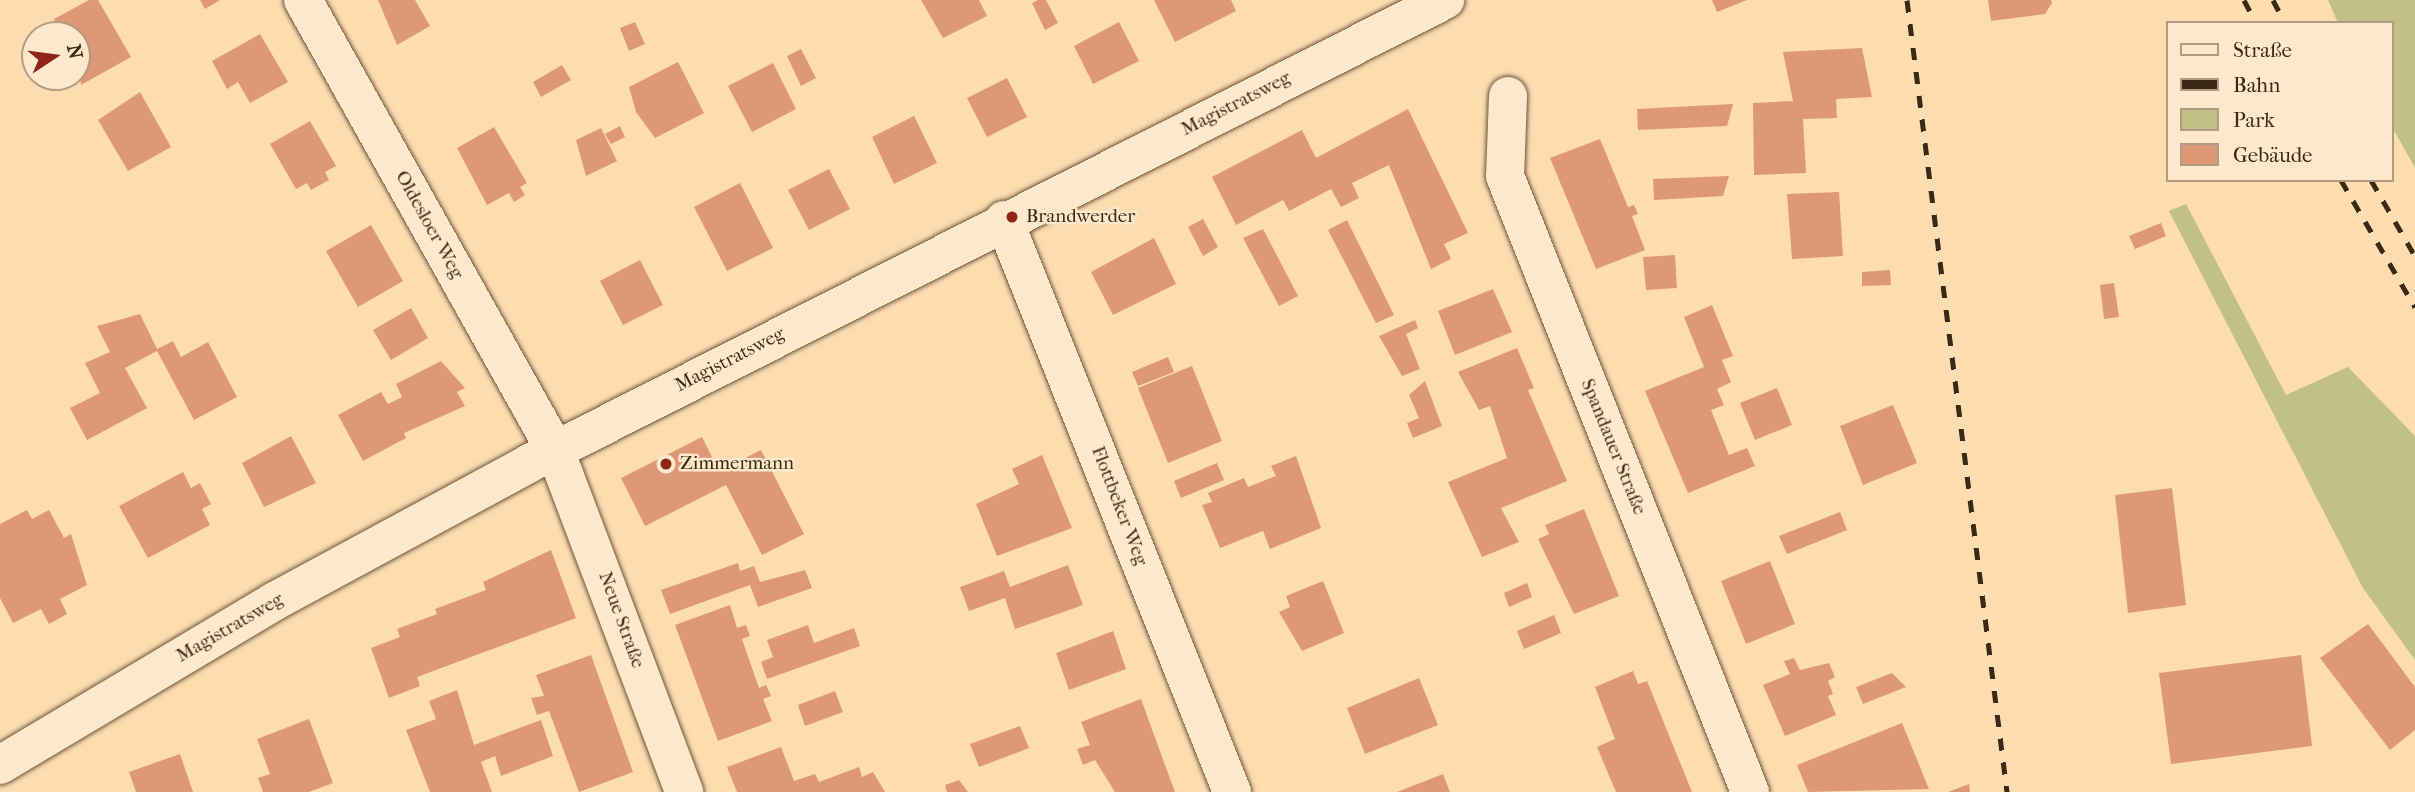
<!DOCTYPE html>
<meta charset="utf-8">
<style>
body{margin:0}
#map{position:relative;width:2415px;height:792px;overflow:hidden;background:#fddcaf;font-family:"IM FELL French Canon",serif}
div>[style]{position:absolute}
.green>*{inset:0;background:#c2bf88}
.building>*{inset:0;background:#df9877}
.roads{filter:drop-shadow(0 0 2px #6b563b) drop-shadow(0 0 2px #6b563b)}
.minor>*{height:38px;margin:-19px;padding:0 19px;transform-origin:19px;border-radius:19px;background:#fee8cb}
.rail>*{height:5px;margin-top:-2.5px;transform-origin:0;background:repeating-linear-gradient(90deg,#3a2914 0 12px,transparent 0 24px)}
.dots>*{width:19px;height:19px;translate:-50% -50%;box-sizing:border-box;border:4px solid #fee8cb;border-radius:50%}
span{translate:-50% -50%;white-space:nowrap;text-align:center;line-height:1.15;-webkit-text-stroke:5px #fee8cb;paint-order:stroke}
.street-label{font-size:19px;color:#3a2914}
.poi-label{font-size:19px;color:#3a2914}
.left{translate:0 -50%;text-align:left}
.legend{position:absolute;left:2166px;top:21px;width:228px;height:161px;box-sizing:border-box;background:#fee8cb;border:2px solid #b09c82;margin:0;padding:9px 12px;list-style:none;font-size:21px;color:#3a2914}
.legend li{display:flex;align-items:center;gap:14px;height:35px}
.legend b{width:35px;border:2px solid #b09c82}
.north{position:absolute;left:21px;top:21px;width:70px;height:70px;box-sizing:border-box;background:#fee8cb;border:2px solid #b09c82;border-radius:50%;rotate:77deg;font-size:19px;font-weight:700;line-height:28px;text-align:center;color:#3a2914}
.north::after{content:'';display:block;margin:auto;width:24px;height:32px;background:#8f2418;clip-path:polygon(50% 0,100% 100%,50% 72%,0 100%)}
</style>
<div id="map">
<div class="green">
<div style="clip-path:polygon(2328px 0,2415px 0,2415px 168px,2392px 127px,2392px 23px,2338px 23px)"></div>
<div style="clip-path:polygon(2186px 204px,2286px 395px,2348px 367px,2415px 436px,2415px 660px,2363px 588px,2169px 211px)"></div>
</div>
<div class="building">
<div style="clip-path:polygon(89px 0,98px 0,131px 57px,81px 85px,77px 35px,63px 35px,54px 19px)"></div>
<div style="clip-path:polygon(200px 0,220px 0,205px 9px)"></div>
<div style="clip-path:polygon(378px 0,415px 0,430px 26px,397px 45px)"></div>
<div style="clip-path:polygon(921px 0,979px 0,987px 16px,943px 38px)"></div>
<div style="clip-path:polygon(1038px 0,1046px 0,1058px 23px,1045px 30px,1032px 3px)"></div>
<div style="clip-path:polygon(1154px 0,1231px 0,1236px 11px,1175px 42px)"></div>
<div style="clip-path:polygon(1712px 0,1747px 0,1717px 12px)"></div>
<div style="clip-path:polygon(1988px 0,2051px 0,2052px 3px,2045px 14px,1991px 21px)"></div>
<div style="clip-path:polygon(635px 22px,645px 44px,629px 51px,620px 28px)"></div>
<div style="clip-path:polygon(1119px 22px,1139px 61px,1093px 84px,1074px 46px)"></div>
<div style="clip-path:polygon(260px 34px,288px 82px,250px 103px,238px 82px,227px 89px,212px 61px)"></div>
<div style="clip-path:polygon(1862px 48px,1872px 97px,1836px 99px,1837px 118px,1803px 119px,1806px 173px,1754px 175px,1753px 103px,1793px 101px,1783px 52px)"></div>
<div style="clip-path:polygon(801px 49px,816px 78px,801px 86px,787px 56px)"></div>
<div style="clip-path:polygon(678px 62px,704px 113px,655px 138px,636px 112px,629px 87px)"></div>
<div style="clip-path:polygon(773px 63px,796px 109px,752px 132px,728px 86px)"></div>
<div style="clip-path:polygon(562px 65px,571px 80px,541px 97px,533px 82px)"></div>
<div style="clip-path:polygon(1007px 78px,1027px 117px,987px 137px,967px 98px)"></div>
<div style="clip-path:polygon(140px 92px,171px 147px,128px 171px,98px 120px)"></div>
<div style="clip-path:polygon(1733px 104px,1727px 126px,1638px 130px,1637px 109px)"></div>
<div style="clip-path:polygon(1408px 109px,1468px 233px,1444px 244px,1451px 259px,1431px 269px,1389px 165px,1352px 183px,1359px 198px,1341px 207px,1331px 189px,1289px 211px,1283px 200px,1236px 225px,1212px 177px,1302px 130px,1316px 158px)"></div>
<div style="clip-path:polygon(914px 116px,937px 163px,894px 184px,872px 137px)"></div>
<div style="clip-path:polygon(310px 121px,336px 166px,325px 172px,329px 180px,311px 190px,307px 183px,296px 189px,270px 144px)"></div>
<div style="clip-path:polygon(620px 126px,625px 137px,611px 144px,605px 134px)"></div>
<div style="clip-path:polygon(494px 127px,527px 183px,520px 187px,525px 195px,514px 202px,509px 193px,487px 205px,457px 148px)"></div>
<div style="clip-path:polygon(601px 128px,617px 161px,586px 176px,576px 140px)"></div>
<div style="clip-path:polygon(1600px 139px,1628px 207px,1634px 205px,1638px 214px,1632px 216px,1645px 250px,1596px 269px,1550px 158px)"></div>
<div style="clip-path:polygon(829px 169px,850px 209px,809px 230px,788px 190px)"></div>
<div style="clip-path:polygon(1729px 176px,1723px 196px,1654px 200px,1653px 179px)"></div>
<div style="clip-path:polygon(740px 183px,773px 248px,727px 271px,694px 207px)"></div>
<div style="clip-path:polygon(1839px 192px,1843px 256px,1792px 259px,1787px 194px)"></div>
<div style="clip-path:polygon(1203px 219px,1218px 247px,1203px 256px,1188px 227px)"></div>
<div style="clip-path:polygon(1347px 220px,1394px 315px,1376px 323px,1328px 230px)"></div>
<div style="clip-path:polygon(2161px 223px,2166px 236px,2135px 249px,2129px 236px)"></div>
<div style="clip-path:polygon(371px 225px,403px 281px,358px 307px,326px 251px)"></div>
<div style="clip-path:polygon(1263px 229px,1298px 296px,1279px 306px,1243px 238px)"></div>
<div style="clip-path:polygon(1154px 238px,1176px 284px,1113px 315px,1091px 272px)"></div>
<div style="clip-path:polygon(1675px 255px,1677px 288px,1646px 290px,1643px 257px)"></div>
<div style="clip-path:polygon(640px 260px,663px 305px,623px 325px,600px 281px)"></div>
<div style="clip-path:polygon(1890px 270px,1891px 285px,1862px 286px,1862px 272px)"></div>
<div style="clip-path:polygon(2114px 283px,2119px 317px,2104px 319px,2100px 285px)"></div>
<div style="clip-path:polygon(1493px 289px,1512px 332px,1455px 355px,1438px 311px)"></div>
<div style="clip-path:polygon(1712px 305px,1733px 356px,1722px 360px,1731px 382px,1717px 389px,1724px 405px,1711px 410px,1729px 455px,1747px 448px,1755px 466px,1688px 493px,1645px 391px,1704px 367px,1684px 317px)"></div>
<div style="clip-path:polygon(411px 308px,428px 338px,391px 360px,373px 330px)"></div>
<div style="clip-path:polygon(140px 314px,157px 349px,173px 341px,181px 357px,208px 342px,237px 397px,194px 420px,157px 351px,125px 368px,147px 408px,87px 440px,70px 408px,100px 393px,85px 363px,110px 352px,97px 326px)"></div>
<div style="clip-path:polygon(1415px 320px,1418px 328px,1406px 334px,1420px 369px,1402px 376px,1379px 336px)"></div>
<div style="clip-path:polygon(1517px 348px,1534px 388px,1528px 390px,1567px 481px,1501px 508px,1519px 542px,1482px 557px,1448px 482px,1507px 458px,1490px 406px,1479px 410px,1458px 372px)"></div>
<div style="clip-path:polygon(1168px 357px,1174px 372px,1138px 386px,1132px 372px)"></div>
<div style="clip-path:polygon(441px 361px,465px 388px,457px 392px,465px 406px,404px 433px,406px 438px,363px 461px,338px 415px,381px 392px,388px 404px,402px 397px,396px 384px)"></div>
<div style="clip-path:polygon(1192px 366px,1222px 441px,1168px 463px,1138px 388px)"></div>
<div style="clip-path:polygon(1425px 381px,1442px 426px,1413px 438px,1407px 423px,1419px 418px,1409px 395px)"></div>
<div style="clip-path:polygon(1777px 388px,1792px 425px,1755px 440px,1740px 403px)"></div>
<div style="clip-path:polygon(1893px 405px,1917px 463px,1863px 485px,1840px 426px)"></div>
<div style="clip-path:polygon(291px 436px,316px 483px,264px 507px,242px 463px)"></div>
<div style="clip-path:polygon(702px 437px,719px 471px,761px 450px,804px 534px,762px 555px,726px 485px,645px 526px,621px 478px)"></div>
<div style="clip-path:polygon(1042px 455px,1072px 528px,997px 556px,976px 504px,1019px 484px,1012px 469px)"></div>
<div style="clip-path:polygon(1296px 456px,1321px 528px,1270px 549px,1263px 531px,1220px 548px,1202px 505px,1212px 502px,1208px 493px,1244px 478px,1248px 487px,1276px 476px,1271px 466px)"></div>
<div style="clip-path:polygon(1217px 463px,1224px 480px,1181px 498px,1174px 481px)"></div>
<div style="clip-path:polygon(183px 472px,191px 488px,200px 483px,211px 504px,202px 509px,210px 525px,148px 558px,119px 506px)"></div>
<div style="clip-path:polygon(2172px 488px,2186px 605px,2128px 613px,2115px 495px)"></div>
<div style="clip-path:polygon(1584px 509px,1619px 596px,1574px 614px,1538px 539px,1549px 534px,1545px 525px)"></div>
<div style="clip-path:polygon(27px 510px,32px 519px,49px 510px,64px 538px,71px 534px,87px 585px,60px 599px,67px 614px,49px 624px,41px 609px,13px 623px,0 598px,0 524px)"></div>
<div style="clip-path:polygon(1840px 512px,1847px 530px,1787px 554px,1779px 536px)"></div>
<div style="clip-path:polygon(551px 550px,576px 618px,417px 677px,420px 686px,389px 698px,371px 648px,400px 637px,397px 629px,437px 614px,435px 609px,486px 590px,483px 582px)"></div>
<div style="clip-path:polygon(1770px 561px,1795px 624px,1746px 644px,1721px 581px)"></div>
<div style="clip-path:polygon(738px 563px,740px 571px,754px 566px,760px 582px,805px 570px,812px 588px,758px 607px,750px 585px,670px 614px,661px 590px)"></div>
<div style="clip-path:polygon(1068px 565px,1083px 605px,1015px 629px,1005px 598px,969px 611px,960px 587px,1004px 571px,1010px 587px)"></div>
<div style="clip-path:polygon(1323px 581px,1344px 633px,1302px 651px,1279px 612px,1290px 607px,1286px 596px)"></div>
<div style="clip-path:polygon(1527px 583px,1532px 597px,1509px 607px,1504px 593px)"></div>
<div style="clip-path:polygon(730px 605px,737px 628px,746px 625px,750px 636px,742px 639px,759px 688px,766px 685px,771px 696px,763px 699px,772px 721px,718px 741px,675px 625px)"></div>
<div style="clip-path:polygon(1554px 615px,1561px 633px,1524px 649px,1517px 631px)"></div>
<div style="clip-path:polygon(2368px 624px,2415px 687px,2415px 730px,2390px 750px,2320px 658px)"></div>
<div style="clip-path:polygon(808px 625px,814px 643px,854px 628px,860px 646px,767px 679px,761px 662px,773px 657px,767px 640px)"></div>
<div style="clip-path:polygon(1113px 631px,1126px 669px,1069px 690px,1056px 653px)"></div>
<div style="clip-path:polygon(591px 655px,633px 772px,579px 792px,549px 711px,537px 715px,531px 698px,544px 696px,536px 675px)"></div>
<div style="clip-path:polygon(2301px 655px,2312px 746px,2171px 764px,2159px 673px)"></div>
<div style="clip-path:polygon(1794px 658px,1800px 670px,1829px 663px,1835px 677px,1828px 681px,1833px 694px,1828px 696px,1836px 715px,1785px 736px,1763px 685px,1790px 674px,1784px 661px)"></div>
<div style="clip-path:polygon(1633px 671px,1638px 684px,1647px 681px,1692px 792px,1616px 792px,1597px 747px,1615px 739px,1595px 687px)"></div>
<div style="clip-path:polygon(1892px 673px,1906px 687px,1863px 704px,1856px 687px)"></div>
<div style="clip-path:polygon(1419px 678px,1438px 725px,1365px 754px,1347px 708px)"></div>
<div style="clip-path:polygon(457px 690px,474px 745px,541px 720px,553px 756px,501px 776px,495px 756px,481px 762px,492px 792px,430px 792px,406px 730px,436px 719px,429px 701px)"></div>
<div style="clip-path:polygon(835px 691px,843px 712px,805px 726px,798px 705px)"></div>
<div style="clip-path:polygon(1141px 699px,1161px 754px,1175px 792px,1115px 792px,1095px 760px,1083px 765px,1077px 749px,1090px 745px,1081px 722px)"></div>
<div style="clip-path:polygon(309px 719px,333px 783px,309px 792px,263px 792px,258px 778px,270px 774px,257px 739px)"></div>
<div style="clip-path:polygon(1902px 723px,1929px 789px,1808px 792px,1797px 765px)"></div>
<div style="clip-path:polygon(1020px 726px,1029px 748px,979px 767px,970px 744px)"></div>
<div style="clip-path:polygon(781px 747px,794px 781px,815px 774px,819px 782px,859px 767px,862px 777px,873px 772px,885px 792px,737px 792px,727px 767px)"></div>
<div style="clip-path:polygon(180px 754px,193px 792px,136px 792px,129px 772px)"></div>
<div style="clip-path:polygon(1443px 774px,1450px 792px,1397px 792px)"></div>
<div style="clip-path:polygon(959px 780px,968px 792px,947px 792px,945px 785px)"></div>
<div style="clip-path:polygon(1969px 784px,1970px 792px,1948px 792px)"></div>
</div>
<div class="roads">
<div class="minor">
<div style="left:303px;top:0;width:516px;rotate:60.75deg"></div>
<div style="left:555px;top:450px;width:366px;rotate:69.3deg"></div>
<div style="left:1508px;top:96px;width:80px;rotate:92.1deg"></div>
<div style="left:1505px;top:176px;width:663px;rotate:68.31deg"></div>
<div style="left:1004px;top:220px;width:616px;rotate:68.27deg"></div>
<div style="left:0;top:765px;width:320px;rotate:-30.8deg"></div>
<div style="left:275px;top:601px;width:288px;rotate:-28.4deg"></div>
<div style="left:528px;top:464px;width:1028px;rotate:-26.84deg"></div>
</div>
</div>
<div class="rail">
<div style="left:1907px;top:0;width:798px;rotate:82.8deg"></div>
<div style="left:2244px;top:0;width:26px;rotate:62deg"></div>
<div style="left:2273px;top:0;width:26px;rotate:62deg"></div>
<div style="left:2341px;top:180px;width:147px;rotate:59.8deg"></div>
<div style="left:2371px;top:180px;width:88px;rotate:59.9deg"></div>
</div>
<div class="dots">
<div style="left:1012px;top:217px;background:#8f2418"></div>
<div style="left:666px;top:464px;background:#8f2418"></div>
</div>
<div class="street-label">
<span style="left:1236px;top:104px;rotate:-27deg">Magistratsweg</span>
<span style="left:429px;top:225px;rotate:61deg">Oldesloer Weg</span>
<span style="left:730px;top:360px;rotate:-27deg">Magistratsweg</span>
<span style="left:1613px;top:447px;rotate:68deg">Spandauer Straße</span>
<span style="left:1119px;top:506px;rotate:69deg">Flottbeker Weg</span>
<span style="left:621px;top:620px;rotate:70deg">Neue Straße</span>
<span style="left:230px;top:628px;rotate:-30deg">Magistratsweg</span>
</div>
<div class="poi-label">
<span class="left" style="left:1026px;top:217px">Brandwerder</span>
<span class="left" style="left:680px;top:464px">Zimmermann</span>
</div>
<ul class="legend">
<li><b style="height:9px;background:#fee8cb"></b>Straße</li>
<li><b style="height:9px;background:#3a2914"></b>Bahn</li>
<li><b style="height:19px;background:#c2bf88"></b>Park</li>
<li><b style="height:19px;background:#df9877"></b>Gebäude</li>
</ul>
<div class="north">N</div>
</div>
